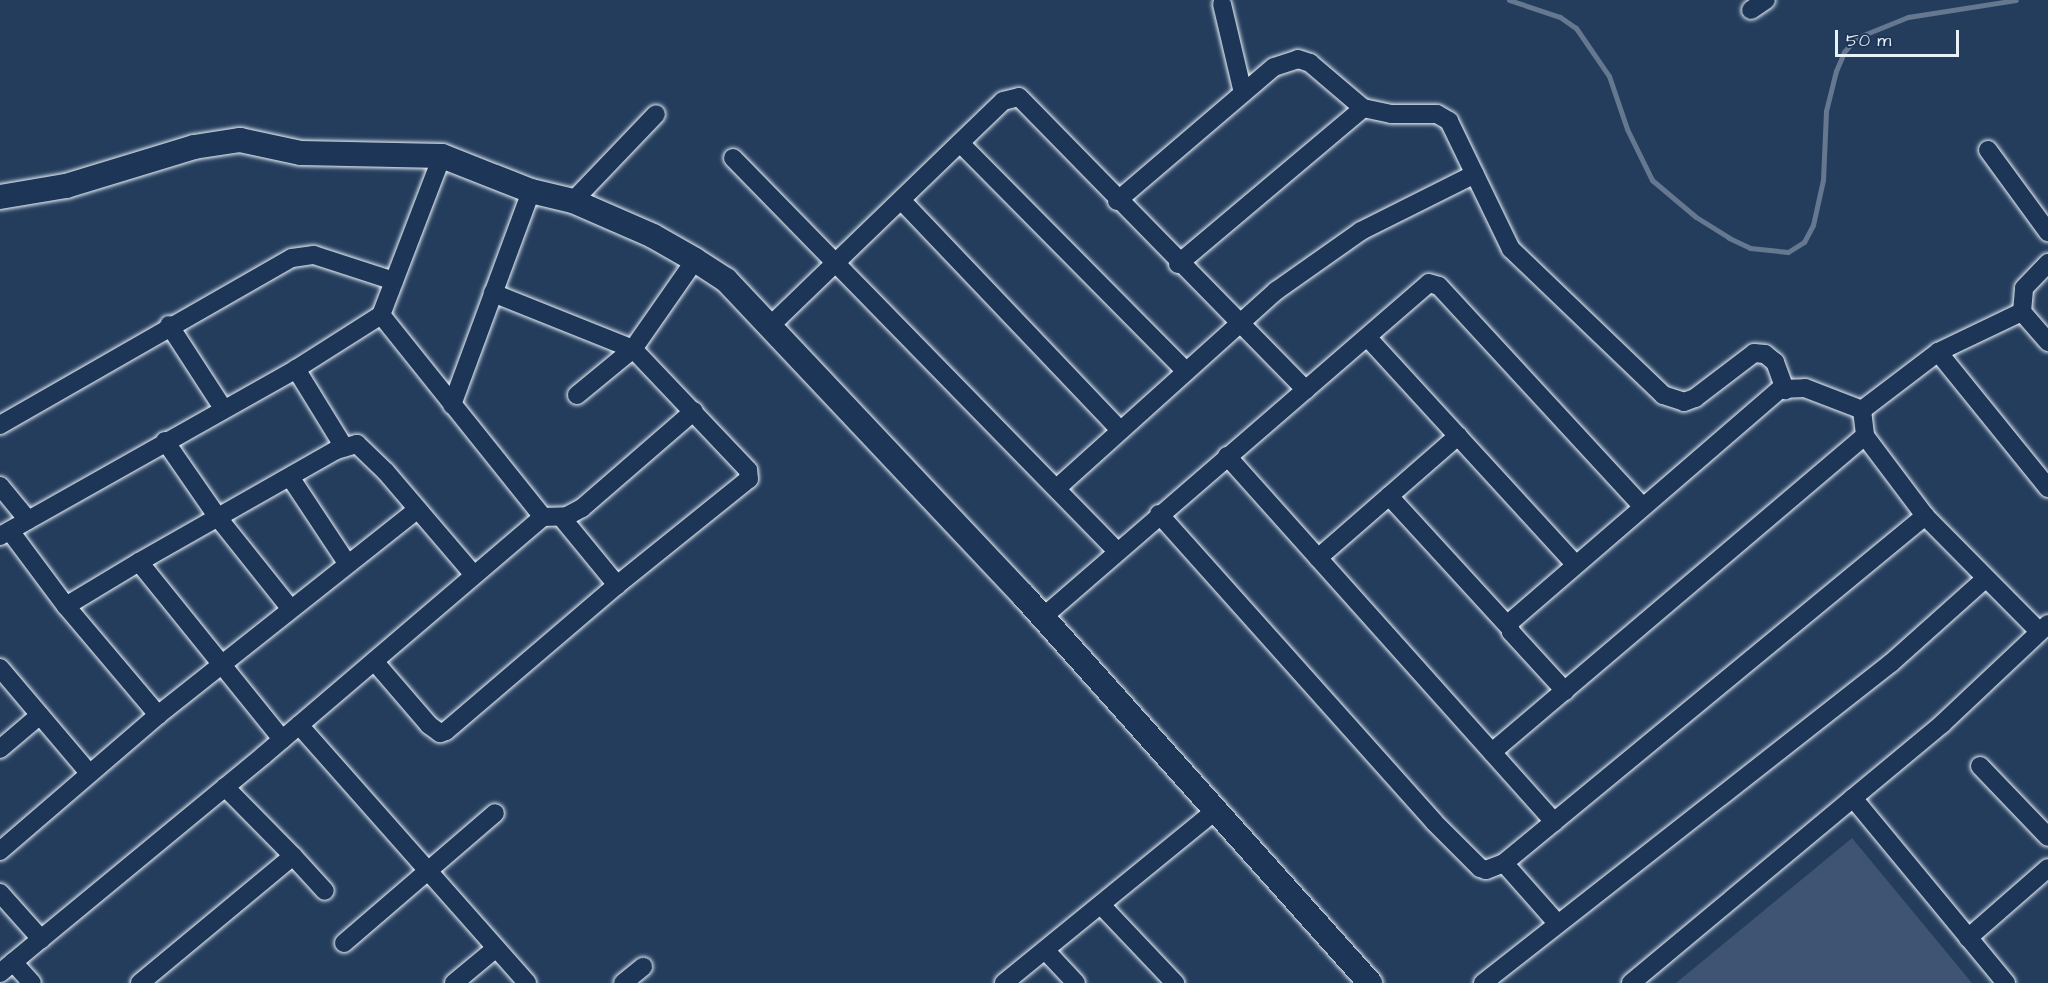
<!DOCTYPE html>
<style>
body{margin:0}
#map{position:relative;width:2048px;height:983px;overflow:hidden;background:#253d5d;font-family:"Architects Daughter",sans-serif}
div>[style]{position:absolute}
.green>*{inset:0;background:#3e5472}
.stream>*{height:5px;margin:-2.5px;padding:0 2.5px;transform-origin:2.5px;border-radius:2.5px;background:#657890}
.roads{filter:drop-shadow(0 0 2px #e8f1f8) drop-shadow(0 0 2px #e8f1f8)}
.minor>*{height:18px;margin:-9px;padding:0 9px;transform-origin:9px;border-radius:9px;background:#1d3557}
.major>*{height:24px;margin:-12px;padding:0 12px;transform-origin:12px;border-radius:12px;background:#1d3557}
span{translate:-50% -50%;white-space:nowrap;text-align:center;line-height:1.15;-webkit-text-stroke:4.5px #1d3557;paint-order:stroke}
.scale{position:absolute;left:1835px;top:30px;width:124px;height:27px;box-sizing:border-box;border:3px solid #e8f1f8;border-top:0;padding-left:8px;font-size:18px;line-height:21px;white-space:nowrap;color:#e8f1f8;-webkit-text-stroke:4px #1d3557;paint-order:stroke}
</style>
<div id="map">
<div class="green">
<div style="clip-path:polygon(1852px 838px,1972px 983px,1676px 983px)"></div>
</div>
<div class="stream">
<div style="left:1509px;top:0;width:54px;rotate:18.4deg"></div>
<div style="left:1560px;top:17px;width:19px;rotate:35deg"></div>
<div style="left:1576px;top:28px;width:58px;rotate:55.5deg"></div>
<div style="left:1609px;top:76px;width:56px;rotate:71.2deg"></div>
<div style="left:1627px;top:129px;width:57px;rotate:63.9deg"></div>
<div style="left:1652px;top:180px;width:57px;rotate:40.1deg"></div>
<div style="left:1696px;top:217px;width:39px;rotate:32deg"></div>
<div style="left:1729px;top:238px;width:23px;rotate:25deg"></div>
<div style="left:1750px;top:248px;width:38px;rotate:6deg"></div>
<div style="left:1788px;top:252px;width:19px;rotate:-32deg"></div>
<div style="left:1804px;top:242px;width:19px;rotate:-62deg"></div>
<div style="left:1813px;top:225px;width:46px;rotate:-77.5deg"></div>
<div style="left:1823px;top:180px;width:69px;rotate:-87.5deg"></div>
<div style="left:1826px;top:111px;width:41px;rotate:-76deg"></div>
<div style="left:1836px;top:71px;width:21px;rotate:-67deg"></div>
<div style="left:1844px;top:52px;width:18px;rotate:-49deg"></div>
<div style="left:1856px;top:38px;width:56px;rotate:-22deg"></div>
<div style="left:1908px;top:17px;width:109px;rotate:-8.9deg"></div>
</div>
<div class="roads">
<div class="minor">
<div style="left:1222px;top:4px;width:91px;rotate:76.7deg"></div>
<div style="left:1751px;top:10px;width:18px;rotate:-34deg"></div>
<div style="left:960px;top:143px;width:321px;rotate:45.3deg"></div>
<div style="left:1988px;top:150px;width:102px;rotate:53.8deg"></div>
<div style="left:733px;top:158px;width:548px;rotate:45.67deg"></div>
<div style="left:573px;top:201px;width:120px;rotate:-46.3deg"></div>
<div style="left:902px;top:201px;width:316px;rotate:46.4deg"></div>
<div style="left:1117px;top:201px;width:206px;rotate:-40.5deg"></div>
<div style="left:1274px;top:67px;width:25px;rotate:-18deg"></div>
<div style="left:1298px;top:59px;width:13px;rotate:18deg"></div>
<div style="left:1310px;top:63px;width:70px;rotate:40.3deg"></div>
<div style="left:1363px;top:108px;width:29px;rotate:12deg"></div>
<div style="left:1391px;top:114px;width:46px"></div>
<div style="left:1437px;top:114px;width:14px;rotate:30deg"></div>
<div style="left:1449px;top:121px;width:142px;rotate:64.2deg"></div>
<div style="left:1511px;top:249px;width:211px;rotate:43.8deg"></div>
<div style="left:1663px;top:395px;width:22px;rotate:18deg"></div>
<div style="left:1684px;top:402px;width:12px;rotate:-20deg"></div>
<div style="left:1695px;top:398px;width:74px;rotate:-37.3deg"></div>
<div style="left:1754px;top:353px;width:11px;rotate:5deg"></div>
<div style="left:1765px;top:354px;width:13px;rotate:39deg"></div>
<div style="left:1775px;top:362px;width:30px;rotate:70deg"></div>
<div style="left:1178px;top:264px;width:242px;rotate:-40.1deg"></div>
<div style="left:2022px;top:312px;width:40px;rotate:49deg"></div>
<div style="left:169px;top:325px;width:99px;rotate:57deg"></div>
<div style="left:769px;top:327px;width:325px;rotate:-44deg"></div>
<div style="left:1003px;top:101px;width:16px;rotate:-14deg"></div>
<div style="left:1019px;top:97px;width:410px;rotate:45.6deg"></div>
<div style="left:1368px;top:338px;width:306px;rotate:47.5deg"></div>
<div style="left:1938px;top:352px;width:175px;rotate:51deg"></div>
<div style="left:296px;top:369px;width:92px;rotate:58.4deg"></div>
<div style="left:577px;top:395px;width:72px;rotate:-39.4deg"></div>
<div style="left:633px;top:349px;width:108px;rotate:-55.1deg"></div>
<div style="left:452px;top:405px;width:228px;rotate:-69.7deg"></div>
<div style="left:1862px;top:410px;width:96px;rotate:-37.3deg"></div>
<div style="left:1938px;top:352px;width:93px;rotate:-25.5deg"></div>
<div style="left:2022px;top:312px;width:24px;rotate:-85deg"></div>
<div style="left:2024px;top:288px;width:35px;rotate:-46deg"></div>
<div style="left:0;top:425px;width:336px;rotate:-29.8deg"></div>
<div style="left:292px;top:258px;width:22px;rotate:-8deg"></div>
<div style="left:314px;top:255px;width:84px;rotate:18deg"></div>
<div style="left:165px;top:441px;width:95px;rotate:55.3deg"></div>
<div style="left:219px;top:519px;width:114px;rotate:51.4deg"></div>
<div style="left:1227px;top:456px;width:491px;rotate:48.2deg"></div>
<div style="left:290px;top:477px;width:103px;rotate:56.5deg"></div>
<div style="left:0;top:486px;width:44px;rotate:50.5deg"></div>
<div style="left:1057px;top:488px;width:295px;rotate:-42deg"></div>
<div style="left:1276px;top:291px;width:104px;rotate:-35.2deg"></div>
<div style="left:1361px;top:231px;width:127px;rotate:-26.6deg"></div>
<div style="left:1389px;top:496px;width:176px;rotate:47.5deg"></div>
<div style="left:1159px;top:514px;width:413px;rotate:48.2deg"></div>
<div style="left:1434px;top:822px;width:65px;rotate:45deg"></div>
<div style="left:1480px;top:868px;width:6px;rotate:18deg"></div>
<div style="left:1486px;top:870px;width:19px;rotate:-21deg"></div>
<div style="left:1504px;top:863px;width:546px;rotate:-39.5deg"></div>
<div style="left:543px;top:517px;width:24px;rotate:-2deg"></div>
<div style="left:567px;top:516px;width:17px;rotate:-28deg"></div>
<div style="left:582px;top:508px;width:148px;rotate:-40.9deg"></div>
<div style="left:562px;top:518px;width:87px;rotate:50.6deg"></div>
<div style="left:10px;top:531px;width:94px;rotate:53.3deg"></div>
<div style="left:66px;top:606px;width:143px;rotate:49.8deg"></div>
<div style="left:0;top:536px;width:340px;rotate:-29.4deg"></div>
<div style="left:296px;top:369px;width:101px;rotate:-32.4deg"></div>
<div style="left:381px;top:315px;width:170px;rotate:-69deg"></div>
<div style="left:1318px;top:558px;width:186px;rotate:-41.1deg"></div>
<div style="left:139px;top:562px;width:227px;rotate:-29.6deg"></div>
<div style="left:336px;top:450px;width:22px;rotate:-16deg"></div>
<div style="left:357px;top:444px;width:40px;rotate:44deg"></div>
<div style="left:386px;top:472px;width:135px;rotate:49.5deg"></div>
<div style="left:66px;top:606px;width:85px;rotate:-31.1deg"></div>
<div style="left:139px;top:562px;width:228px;rotate:51.1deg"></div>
<div style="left:1043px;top:617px;width:510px;rotate:-40.87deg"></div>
<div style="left:1429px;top:283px;width:10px;rotate:17deg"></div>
<div style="left:1439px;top:286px;width:298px;rotate:47.3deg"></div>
<div style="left:374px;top:661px;width:84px;rotate:49.3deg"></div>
<div style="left:429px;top:725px;width:14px;rotate:36deg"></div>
<div style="left:440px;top:733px;width:6px;rotate:-18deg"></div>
<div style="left:446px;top:731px;width:225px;rotate:-40.5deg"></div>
<div style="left:617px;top:585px;width:169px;rotate:-38.8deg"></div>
<div style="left:749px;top:479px;width:9px;rotate:-96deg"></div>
<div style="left:748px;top:470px;width:167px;rotate:-133.5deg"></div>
<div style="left:633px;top:349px;width:151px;rotate:-158.2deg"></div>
<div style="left:0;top:668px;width:138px;rotate:49.7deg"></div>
<div style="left:1565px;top:691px;width:80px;rotate:-132.5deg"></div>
<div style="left:1511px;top:632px;width:9px;rotate:-103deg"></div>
<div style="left:1509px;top:623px;width:358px;rotate:-40.8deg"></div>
<div style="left:1780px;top:389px;width:25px;rotate:-2deg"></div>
<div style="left:1805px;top:388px;width:61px;rotate:21.1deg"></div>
<div style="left:1862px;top:410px;width:26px;rotate:83deg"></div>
<div style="left:1865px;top:436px;width:100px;rotate:53.1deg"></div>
<div style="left:1925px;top:516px;width:162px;rotate:45.3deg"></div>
<div style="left:299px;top:725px;width:344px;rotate:48.5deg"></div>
<div style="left:0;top:749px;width:52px;rotate:-40.4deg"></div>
<div style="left:1492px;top:752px;width:489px;rotate:-40.3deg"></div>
<div style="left:1980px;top:766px;width:98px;rotate:46.2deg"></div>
<div style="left:1853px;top:798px;width:116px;rotate:-39.7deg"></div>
<div style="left:1942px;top:724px;width:146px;rotate:-43.3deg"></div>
<div style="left:0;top:851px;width:208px;rotate:-40.7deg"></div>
<div style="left:158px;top:715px;width:330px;rotate:-38.4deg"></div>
<div style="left:293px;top:856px;width:47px;rotate:47.6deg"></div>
<div style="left:1504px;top:863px;width:81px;rotate:48.5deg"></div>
<div style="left:0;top:893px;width:62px;rotate:48.3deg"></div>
<div style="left:41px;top:939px;width:289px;rotate:-39.5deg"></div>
<div style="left:264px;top:755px;width:367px;rotate:-40.5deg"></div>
<div style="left:543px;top:517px;width:259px;rotate:-128.7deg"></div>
<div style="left:1101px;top:905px;width:108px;rotate:46.5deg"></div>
<div style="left:1968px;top:938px;width:106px;rotate:-41.2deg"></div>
<div style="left:344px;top:943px;width:199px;rotate:-40.7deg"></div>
<div style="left:1045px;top:950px;width:45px;rotate:46.8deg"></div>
<div style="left:13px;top:962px;width:28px;rotate:48deg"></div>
<div style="left:0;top:973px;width:53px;rotate:-39.7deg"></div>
<div style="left:140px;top:983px;width:199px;rotate:-39.7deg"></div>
<div style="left:293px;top:856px;width:97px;rotate:-134.6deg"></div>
<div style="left:454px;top:983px;width:53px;rotate:-39.7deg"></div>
<div style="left:623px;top:983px;width:26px;rotate:-39deg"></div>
<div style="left:1004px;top:983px;width:271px;rotate:-39.2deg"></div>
<div style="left:1483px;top:983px;width:519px;rotate:-38.11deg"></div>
<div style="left:1891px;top:663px;width:127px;rotate:-41.8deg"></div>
<div style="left:1631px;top:983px;width:289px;rotate:-39.8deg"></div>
<div style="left:1853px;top:798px;width:240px;rotate:50.4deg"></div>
</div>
<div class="major">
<div style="left:0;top:197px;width:67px;rotate:-9.5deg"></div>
<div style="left:66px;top:186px;width:134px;rotate:-16.9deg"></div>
<div style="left:194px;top:147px;width:47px;rotate:-8.7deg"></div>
<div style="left:240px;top:140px;width:62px;rotate:12deg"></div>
<div style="left:301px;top:153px;width:141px;rotate:1.2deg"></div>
<div style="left:442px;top:156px;width:96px;rotate:21.5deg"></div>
<div style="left:531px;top:191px;width:43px;rotate:13.4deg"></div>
<div style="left:573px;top:201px;width:87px;rotate:23.6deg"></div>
<div style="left:653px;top:236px;width:48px;rotate:29.7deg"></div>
<div style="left:695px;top:260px;width:37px;rotate:33deg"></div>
<div style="left:726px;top:280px;width:433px;rotate:46.7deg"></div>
<div style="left:1023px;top:595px;width:521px;rotate:48.19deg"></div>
</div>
</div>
<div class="scale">50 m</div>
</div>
